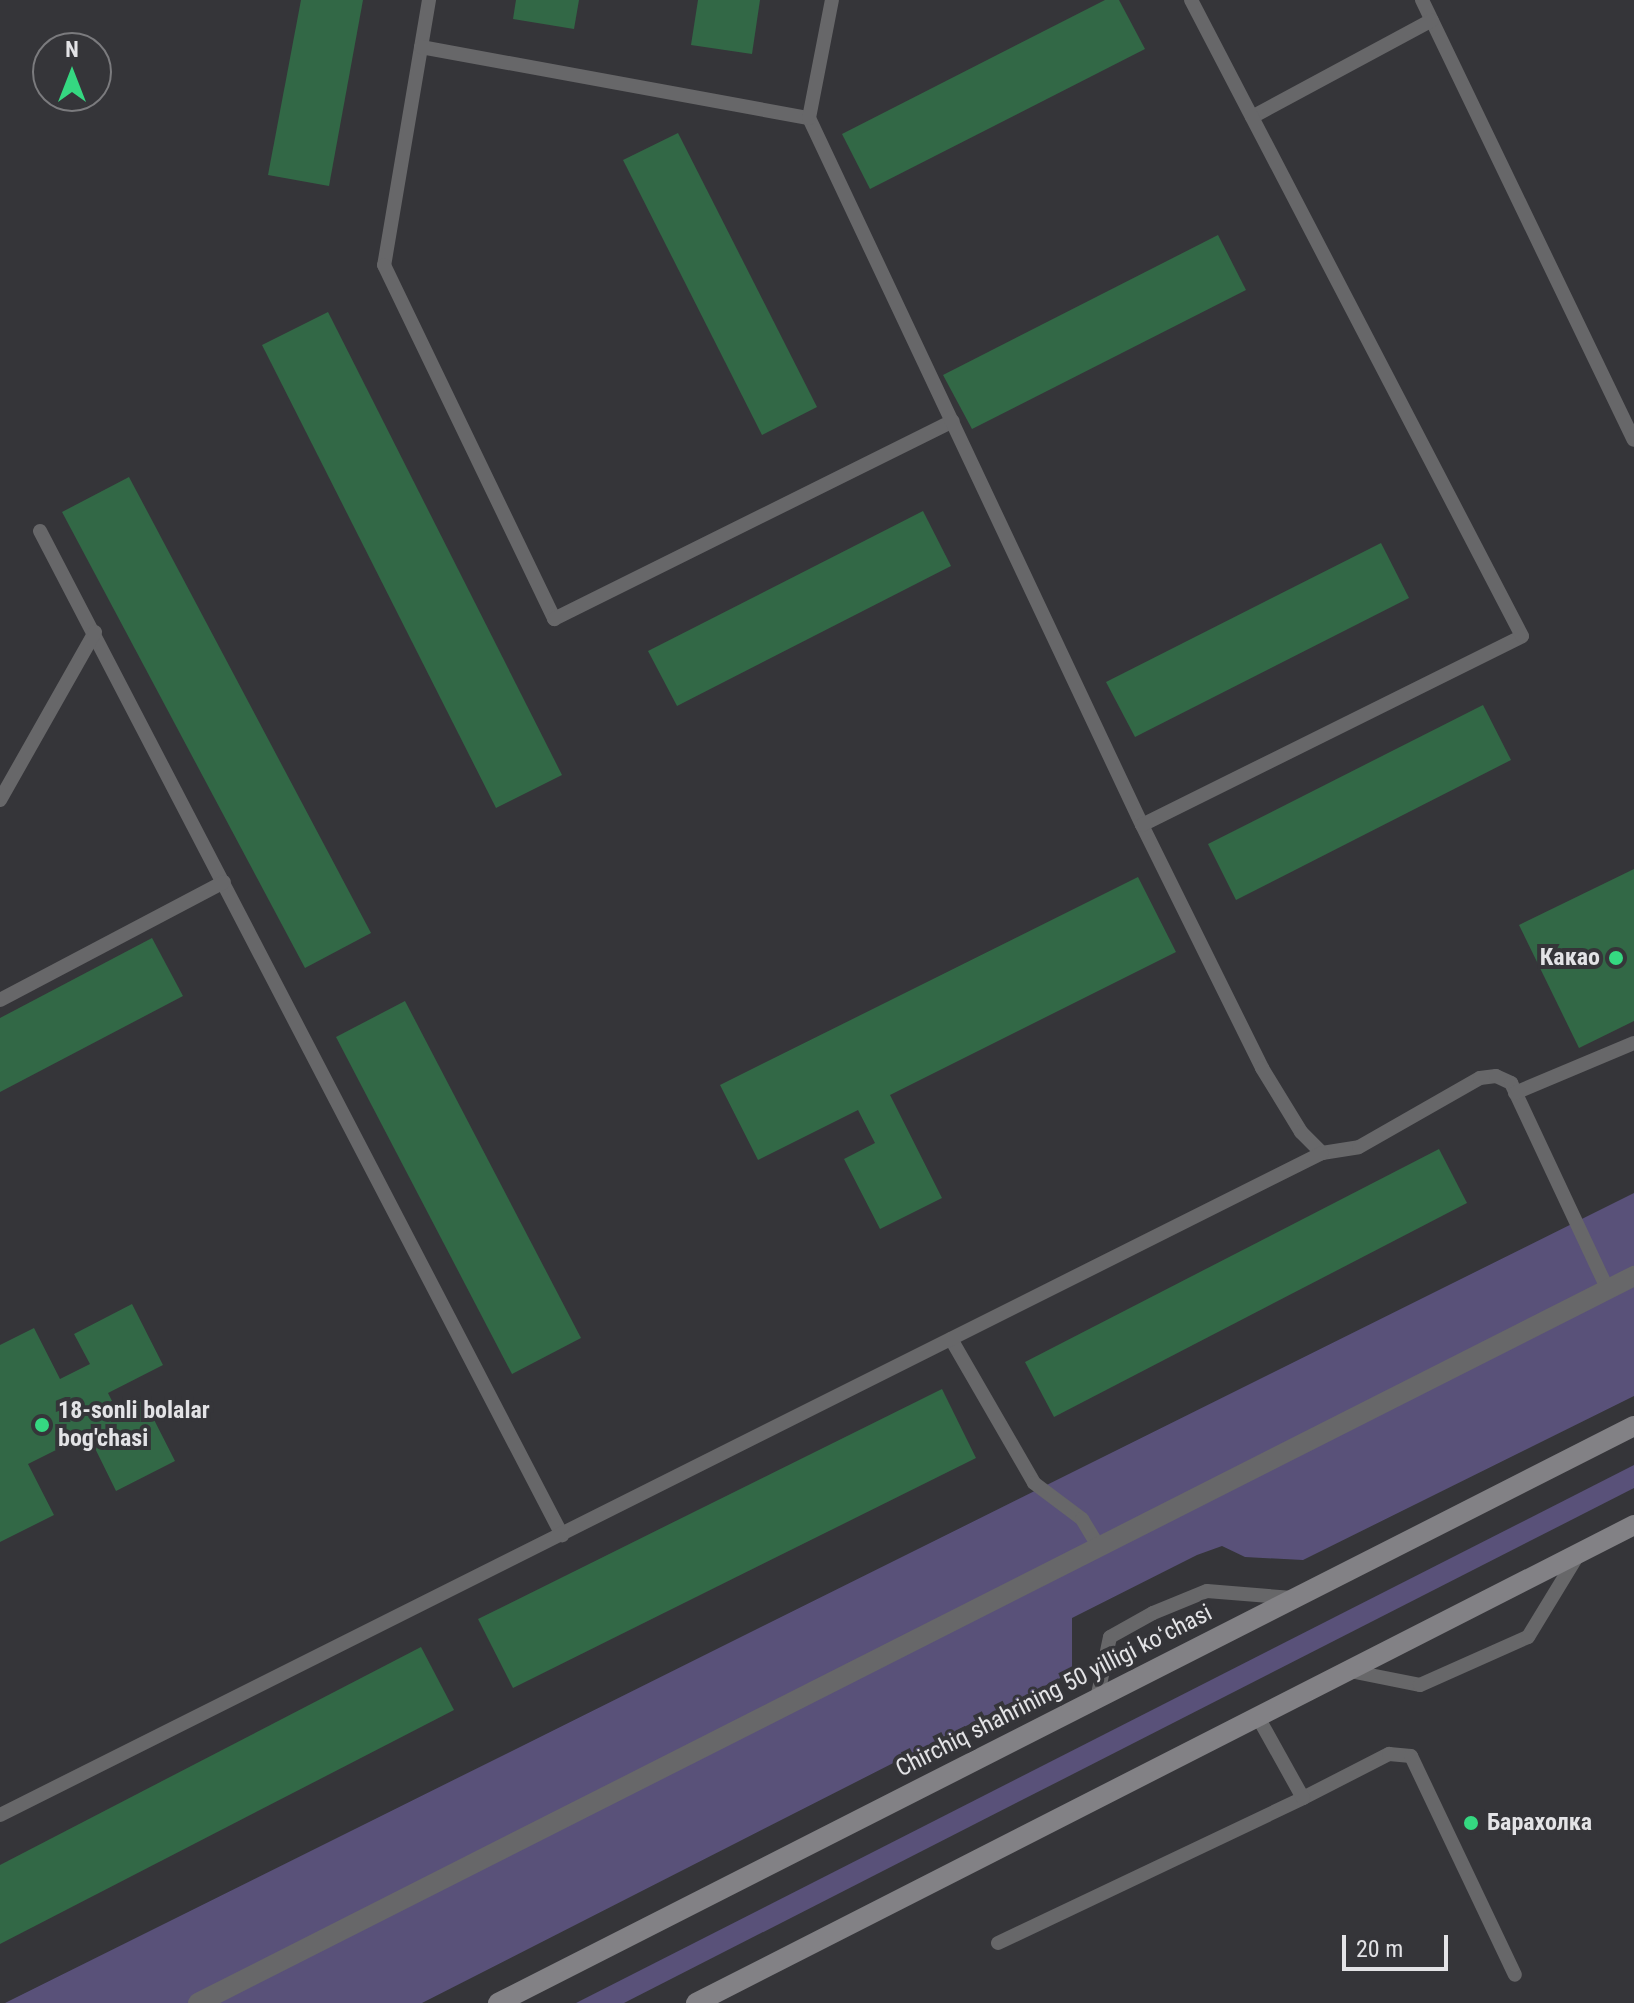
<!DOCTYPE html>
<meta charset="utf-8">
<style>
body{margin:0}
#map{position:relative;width:1634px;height:2003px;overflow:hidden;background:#353539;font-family:"Roboto Condensed",sans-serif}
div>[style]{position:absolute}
.green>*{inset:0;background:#595179}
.building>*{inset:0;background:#326846}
.service>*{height:14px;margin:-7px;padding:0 7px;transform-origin:7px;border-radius:7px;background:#676769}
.minor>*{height:20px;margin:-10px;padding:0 10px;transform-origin:10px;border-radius:10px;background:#676769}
.secondary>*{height:20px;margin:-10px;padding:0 10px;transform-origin:10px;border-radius:10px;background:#828185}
.dots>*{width:22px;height:22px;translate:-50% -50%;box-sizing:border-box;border:4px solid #353539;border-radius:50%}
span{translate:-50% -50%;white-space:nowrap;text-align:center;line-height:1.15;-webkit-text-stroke:8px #353539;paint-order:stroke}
.poi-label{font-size:24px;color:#e3e3e6;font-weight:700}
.right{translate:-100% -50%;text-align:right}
.left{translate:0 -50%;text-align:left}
.street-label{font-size:24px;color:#e3e3e6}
.north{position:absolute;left:32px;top:32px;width:80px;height:80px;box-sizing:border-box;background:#353539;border:2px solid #7b7b7e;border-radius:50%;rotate:0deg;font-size:22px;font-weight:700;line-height:32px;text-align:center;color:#e3e3e6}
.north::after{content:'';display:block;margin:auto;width:28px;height:36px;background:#35d881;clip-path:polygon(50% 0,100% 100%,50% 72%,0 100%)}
.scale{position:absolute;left:1342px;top:1935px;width:106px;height:36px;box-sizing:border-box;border:4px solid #e3e3e6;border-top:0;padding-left:10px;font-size:24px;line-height:28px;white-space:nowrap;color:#e3e3e6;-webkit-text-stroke:6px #353539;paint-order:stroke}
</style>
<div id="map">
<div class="green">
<div style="clip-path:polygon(1634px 1193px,1634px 1396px,1303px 1560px,1245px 1557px,1222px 1546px,1197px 1555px,1072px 1618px,1072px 1672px,422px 2003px,5px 2003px)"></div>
<div style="clip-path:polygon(1634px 1465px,1634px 1488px,624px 2003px,576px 2003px)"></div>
</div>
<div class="building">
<div style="clip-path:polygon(301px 0,363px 0,329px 186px,268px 175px)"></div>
<div style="clip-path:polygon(516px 0,579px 0,574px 29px,513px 19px)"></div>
<div style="clip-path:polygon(698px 0,760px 0,752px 54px,691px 45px)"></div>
<div style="clip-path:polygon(1105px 0,1119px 0,1145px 49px,870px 189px,842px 134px)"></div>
<div style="clip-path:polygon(678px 133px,817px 407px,762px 435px,623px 160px)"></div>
<div style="clip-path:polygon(1218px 235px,1246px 290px,972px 429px,943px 375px)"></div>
<div style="clip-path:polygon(328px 312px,562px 775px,496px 808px,262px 345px)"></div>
<div style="clip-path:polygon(129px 477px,371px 933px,305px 968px,62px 512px)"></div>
<div style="clip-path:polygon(923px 511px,951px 566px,677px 706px,648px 651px)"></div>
<div style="clip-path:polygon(1381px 543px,1409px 598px,1135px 737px,1106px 682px)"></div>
<div style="clip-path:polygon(1483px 705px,1511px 760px,1236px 900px,1208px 844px)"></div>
<div style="clip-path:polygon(1634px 869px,1634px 1021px,1579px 1048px,1519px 925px)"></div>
<div style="clip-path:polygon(1138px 877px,1176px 952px,890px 1095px,942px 1198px,880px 1229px,844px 1159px,875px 1143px,858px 1110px,758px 1160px,720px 1085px)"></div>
<div style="clip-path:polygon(152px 938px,183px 996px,0 1092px,0 1018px)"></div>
<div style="clip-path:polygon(405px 1001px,581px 1338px,512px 1374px,336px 1037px)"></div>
<div style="clip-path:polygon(1439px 1149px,1467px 1203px,1054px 1417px,1025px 1362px)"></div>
<div style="clip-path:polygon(132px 1304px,163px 1365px,108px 1393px,118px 1413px,144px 1400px,175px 1461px,116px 1491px,88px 1434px,28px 1464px,54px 1515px,0 1542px,0 1345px,34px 1328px,60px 1379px,90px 1364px,74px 1334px)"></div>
<div style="clip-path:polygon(942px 1389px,976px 1458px,513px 1688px,478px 1619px)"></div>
<div style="clip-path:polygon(421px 1647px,454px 1710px,0 1944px,0 1865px)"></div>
</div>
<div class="service">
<div style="left:429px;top:0;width:269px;rotate:99.6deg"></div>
<div style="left:384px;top:265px;width:393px;rotate:64.3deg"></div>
<div style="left:554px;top:619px;width:445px;rotate:-26.4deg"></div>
<div style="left:1422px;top:0;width:488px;rotate:64.3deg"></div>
<div style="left:421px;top:47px;width:394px;rotate:10.4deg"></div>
<div style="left:809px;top:118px;width:781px;rotate:64.78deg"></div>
<div style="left:1142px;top:825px;width:271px;rotate:63.7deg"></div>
<div style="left:1262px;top:1068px;width:75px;rotate:58.6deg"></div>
<div style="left:1301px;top:1132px;width:30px;rotate:45deg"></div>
<div style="left:1322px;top:1153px;width:37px;rotate:-9deg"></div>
<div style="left:1359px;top:1147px;width:139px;rotate:-29.7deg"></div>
<div style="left:1480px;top:1078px;width:16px;rotate:-7deg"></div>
<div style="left:1496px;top:1076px;width:17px;rotate:25deg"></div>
<div style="left:1511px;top:1083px;width:229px;rotate:64.9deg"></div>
<div style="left:1252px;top:117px;width:204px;rotate:-28.3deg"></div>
<div style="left:809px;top:118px;width:120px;rotate:-79deg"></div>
<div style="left:40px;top:531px;width:1132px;rotate:62.53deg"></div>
<div style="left:0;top:800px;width:193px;rotate:-60.5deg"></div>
<div style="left:1142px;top:825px;width:424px;rotate:-26.4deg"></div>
<div style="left:1522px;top:636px;width:717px;rotate:-117.49deg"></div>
<div style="left:0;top:1000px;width:253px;rotate:-27.8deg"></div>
<div style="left:1515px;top:1093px;width:129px;rotate:-22.8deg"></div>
<div style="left:951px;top:1339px;width:166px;rotate:60deg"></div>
<div style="left:1034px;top:1483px;width:60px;rotate:36.9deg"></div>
<div style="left:1082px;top:1519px;width:31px;rotate:59deg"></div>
<div style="left:1350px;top:1671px;width:71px;rotate:11.3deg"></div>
<div style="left:1420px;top:1685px;width:118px;rotate:-24deg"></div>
<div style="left:1528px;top:1637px;width:98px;rotate:-58.7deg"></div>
<div style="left:1097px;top:1699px;width:63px;rotate:-78.2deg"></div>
<div style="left:1110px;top:1637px;width:49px;rotate:-29.2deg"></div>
<div style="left:1153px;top:1613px;width:58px;rotate:-22.2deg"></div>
<div style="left:1207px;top:1591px;width:86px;rotate:4.7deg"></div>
<div style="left:1303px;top:1798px;width:97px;rotate:-27.1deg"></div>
<div style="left:1389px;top:1754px;width:22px;rotate:5deg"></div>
<div style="left:1411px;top:1756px;width:242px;rotate:64.6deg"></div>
<div style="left:0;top:1815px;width:1478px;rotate:-26.6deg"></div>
<div style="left:998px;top:1943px;width:338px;rotate:-25.4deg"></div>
<div style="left:1303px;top:1798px;width:93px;rotate:-119.1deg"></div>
</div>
<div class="minor">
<div style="left:198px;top:2003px;width:1610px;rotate:-26.85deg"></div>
</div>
<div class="secondary">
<div style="left:498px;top:2003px;width:1274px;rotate:-26.93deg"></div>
<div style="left:696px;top:2003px;width:1053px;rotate:-27deg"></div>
</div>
<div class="dots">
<div style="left:1616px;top:958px;background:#35d881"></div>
<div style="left:42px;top:1425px;background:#35d881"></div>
<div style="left:1471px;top:1823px;background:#35d881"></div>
</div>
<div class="poi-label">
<span class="right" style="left:1600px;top:958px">Какао</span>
<span class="left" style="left:58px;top:1425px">18-sonli bolalar<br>bog'chasi</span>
<span class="left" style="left:1487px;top:1823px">Барахолка</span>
</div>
<div class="street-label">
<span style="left:1054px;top:1691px;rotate:-27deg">Chirchiq shahrining 50 yilligi koʻchasi</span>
</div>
<div class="north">N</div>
<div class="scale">20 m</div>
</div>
